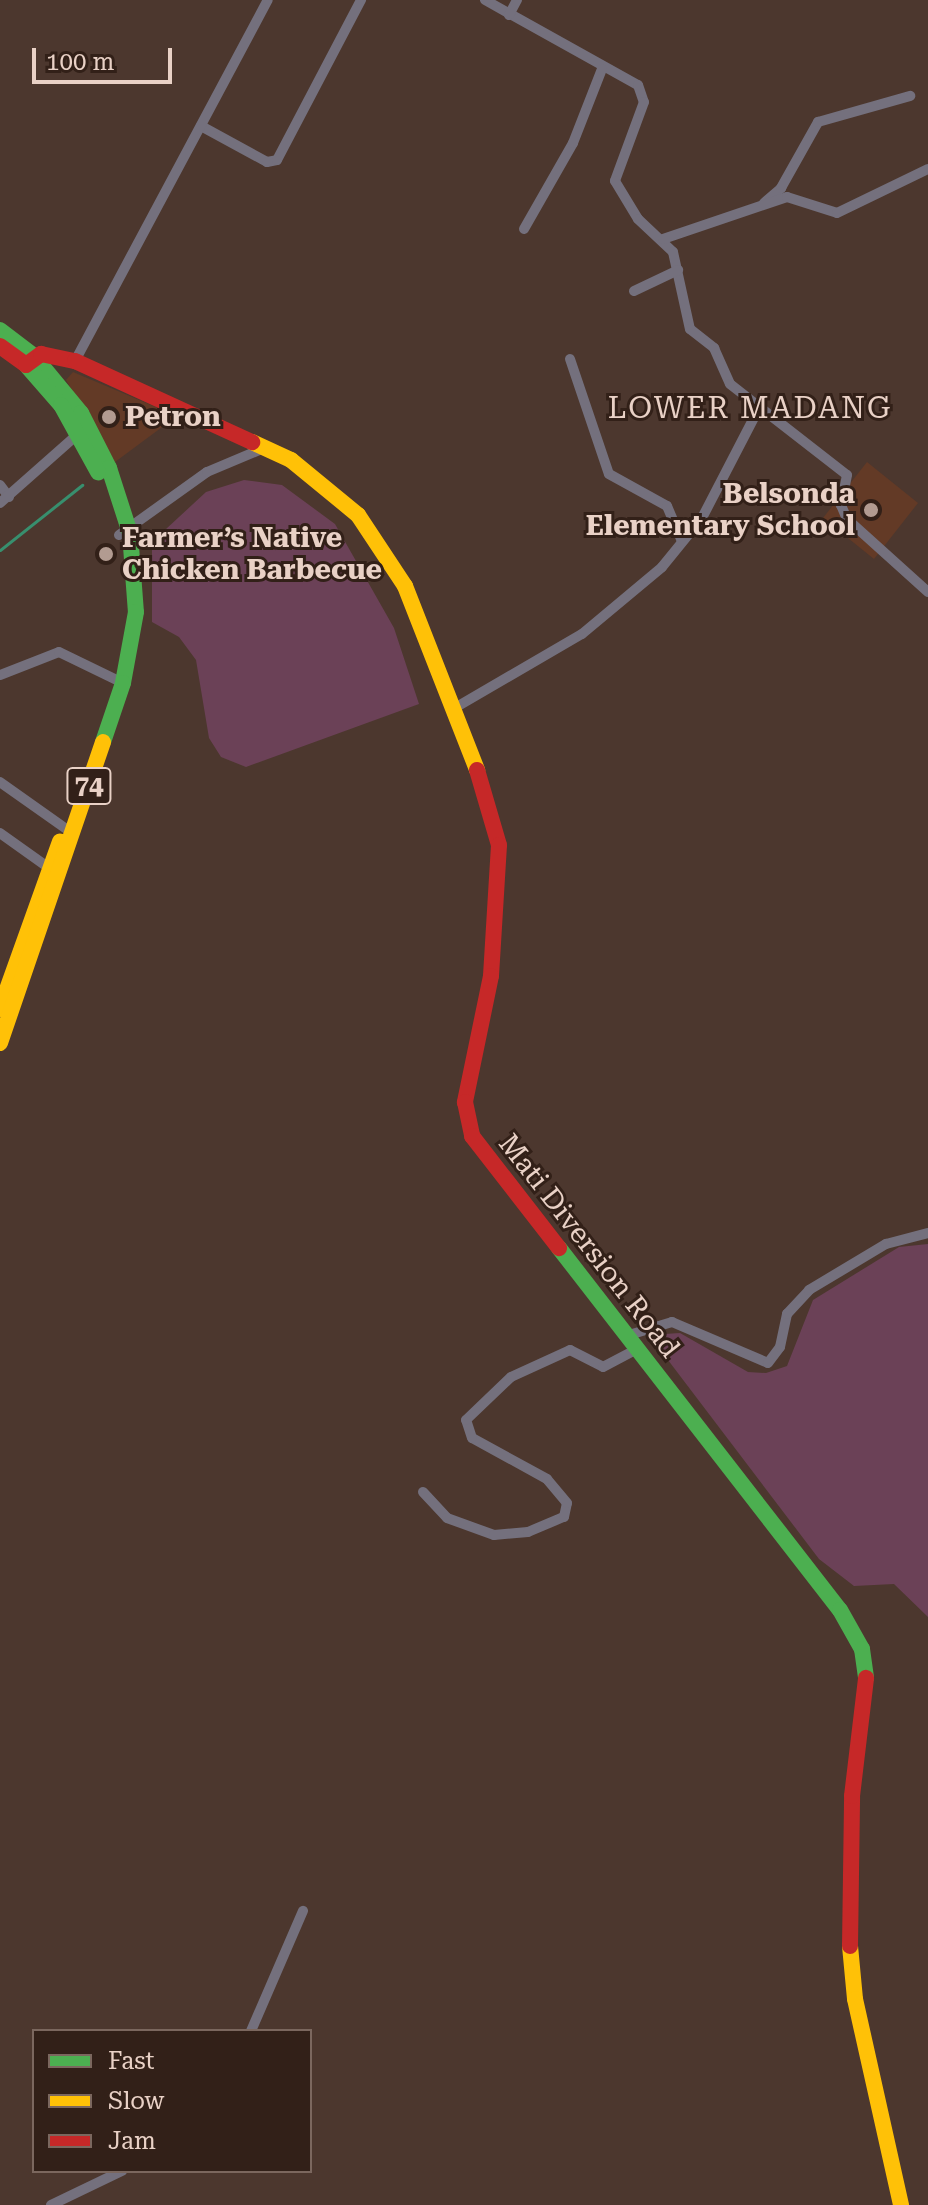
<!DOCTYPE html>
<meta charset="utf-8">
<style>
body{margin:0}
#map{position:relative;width:928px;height:2205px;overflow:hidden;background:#4c372e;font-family:"Roboto Serif",serif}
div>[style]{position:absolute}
.built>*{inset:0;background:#633a26}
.green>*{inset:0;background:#6b4157}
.stream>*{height:3px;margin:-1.5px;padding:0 1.5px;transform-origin:1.5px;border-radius:1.5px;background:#388f6e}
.street>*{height:10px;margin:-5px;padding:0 5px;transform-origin:5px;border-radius:5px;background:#74707d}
.fast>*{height:16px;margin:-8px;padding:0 8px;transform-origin:8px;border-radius:8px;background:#4caf50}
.slow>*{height:16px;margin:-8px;padding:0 8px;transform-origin:8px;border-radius:8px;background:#ffc107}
.jam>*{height:16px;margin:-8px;padding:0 8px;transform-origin:8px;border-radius:8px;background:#c62828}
.dots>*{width:22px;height:22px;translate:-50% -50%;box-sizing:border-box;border:4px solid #322018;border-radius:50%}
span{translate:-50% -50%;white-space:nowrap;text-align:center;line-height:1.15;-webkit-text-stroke:6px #322018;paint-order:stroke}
.shield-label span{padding:2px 6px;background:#322018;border:2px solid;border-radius:6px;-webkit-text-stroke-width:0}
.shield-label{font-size:26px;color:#e9d1c6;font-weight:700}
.poi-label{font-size:28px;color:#e9d1c6;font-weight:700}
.left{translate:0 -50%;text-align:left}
.right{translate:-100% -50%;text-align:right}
.street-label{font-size:28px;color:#e9d1c6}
.neighbourhood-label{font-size:30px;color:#e9d1c6;letter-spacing:2px}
.legend{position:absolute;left:32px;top:2029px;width:280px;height:144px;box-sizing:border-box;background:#322018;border:2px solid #7b675e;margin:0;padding:10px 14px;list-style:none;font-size:24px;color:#e9d1c6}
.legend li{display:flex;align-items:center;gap:16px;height:40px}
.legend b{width:40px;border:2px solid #7b675e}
.scale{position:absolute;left:32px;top:48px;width:140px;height:36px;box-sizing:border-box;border:4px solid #e9d1c6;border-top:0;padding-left:10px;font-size:24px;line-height:28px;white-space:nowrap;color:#e9d1c6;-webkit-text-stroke:6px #322018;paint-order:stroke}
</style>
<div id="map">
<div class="built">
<div style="clip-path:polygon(73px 372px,177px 416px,115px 462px,66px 380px)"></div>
<div style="clip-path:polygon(867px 462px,918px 503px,874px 559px,823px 518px)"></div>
</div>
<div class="green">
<div style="clip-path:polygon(244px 480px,282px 485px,335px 524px,394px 628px,419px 704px,246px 767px,221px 757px,209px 738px,196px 660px,179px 637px,152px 622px,152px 542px,206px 492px)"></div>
<div style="clip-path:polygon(928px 1244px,928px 1617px,894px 1584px,854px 1586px,819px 1559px,649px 1335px,680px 1333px,748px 1372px,766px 1373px,787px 1366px,813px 1300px,899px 1247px)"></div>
</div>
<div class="stream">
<div style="left:0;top:550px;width:105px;rotate:-38.4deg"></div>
</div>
<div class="street">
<div style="left:485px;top:0;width:175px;rotate:29.1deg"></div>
<div style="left:638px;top:85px;width:18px;rotate:71deg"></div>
<div style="left:644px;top:102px;width:84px;rotate:110.2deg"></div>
<div style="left:615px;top:181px;width:44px;rotate:58.8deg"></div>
<div style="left:638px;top:219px;width:48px;rotate:43.3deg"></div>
<div style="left:673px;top:252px;width:79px;rotate:77.6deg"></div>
<div style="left:690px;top:329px;width:31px;rotate:38deg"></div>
<div style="left:714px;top:348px;width:39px;rotate:66deg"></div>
<div style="left:730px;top:384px;width:148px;rotate:37.9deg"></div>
<div style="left:847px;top:475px;width:31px;rotate:101deg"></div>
<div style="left:841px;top:505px;width:15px;rotate:67deg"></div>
<div style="left:847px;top:519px;width:109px;rotate:42deg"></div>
<div style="left:509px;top:15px;width:17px;rotate:-62deg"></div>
<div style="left:201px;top:126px;width:75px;rotate:28.6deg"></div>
<div style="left:267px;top:162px;width:10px;rotate:-11deg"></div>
<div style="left:277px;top:160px;width:181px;rotate:-62.3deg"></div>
<div style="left:764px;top:203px;width:23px;rotate:-41deg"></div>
<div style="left:781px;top:188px;width:76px;rotate:-60.7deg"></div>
<div style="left:818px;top:122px;width:96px;rotate:-15.8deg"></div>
<div style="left:524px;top:229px;width:99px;rotate:-60.3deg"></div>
<div style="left:573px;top:143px;width:79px;rotate:-68.6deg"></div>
<div style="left:663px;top:239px;width:131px;rotate:-18.7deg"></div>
<div style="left:787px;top:197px;width:52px;rotate:17.7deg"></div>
<div style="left:837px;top:213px;width:101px;rotate:-25.8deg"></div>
<div style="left:634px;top:291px;width:49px;rotate:-25.5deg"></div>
<div style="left:570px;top:359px;width:121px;rotate:71.3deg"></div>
<div style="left:609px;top:474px;width:66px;rotate:28.9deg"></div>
<div style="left:667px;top:506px;width:38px;rotate:67deg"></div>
<div style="left:75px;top:361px;width:409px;rotate:-61.9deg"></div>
<div style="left:0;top:485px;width:15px;rotate:53deg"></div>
<div style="left:0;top:503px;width:106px;rotate:-41.5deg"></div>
<div style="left:119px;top:535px;width:108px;rotate:-35.6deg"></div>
<div style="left:207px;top:472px;width:62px;rotate:-22.8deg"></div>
<div style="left:0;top:675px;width:63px;rotate:-21.3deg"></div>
<div style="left:59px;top:652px;width:71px;rotate:25.8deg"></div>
<div style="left:453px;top:709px;width:149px;rotate:-30.2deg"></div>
<div style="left:582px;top:634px;width:104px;rotate:-39.9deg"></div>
<div style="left:662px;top:567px;width:63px;rotate:-50.8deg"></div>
<div style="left:702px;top:518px;width:126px;rotate:-62.6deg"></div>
<div style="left:0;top:782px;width:80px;rotate:35.3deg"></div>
<div style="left:0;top:833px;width:60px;rotate:35.5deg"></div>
<div style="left:629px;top:1335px;width:45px;rotate:-16.8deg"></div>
<div style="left:672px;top:1322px;width:104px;rotate:23.1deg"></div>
<div style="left:768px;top:1363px;width:20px;rotate:-53deg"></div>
<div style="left:780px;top:1347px;width:34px;rotate:-78deg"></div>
<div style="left:787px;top:1314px;width:33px;rotate:-47deg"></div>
<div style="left:809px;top:1290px;width:90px;rotate:-30.9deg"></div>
<div style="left:886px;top:1244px;width:43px;rotate:-14.7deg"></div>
<div style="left:423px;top:1492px;width:35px;rotate:47deg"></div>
<div style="left:447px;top:1518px;width:50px;rotate:19.9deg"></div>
<div style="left:494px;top:1535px;width:34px;rotate:-5deg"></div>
<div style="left:528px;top:1532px;width:39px;rotate:-23deg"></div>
<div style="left:564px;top:1517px;width:14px;rotate:-78deg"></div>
<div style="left:567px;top:1503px;width:31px;rotate:-130deg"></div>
<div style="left:547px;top:1479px;width:85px;rotate:-151.3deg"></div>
<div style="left:472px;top:1438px;width:19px;rotate:-108deg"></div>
<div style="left:466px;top:1420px;width:62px;rotate:-43.7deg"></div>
<div style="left:511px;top:1377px;width:65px;rotate:-24.6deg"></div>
<div style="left:570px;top:1350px;width:37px;rotate:27deg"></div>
<div style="left:603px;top:1367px;width:41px;rotate:-27.8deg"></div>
<div style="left:251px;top:2031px;width:131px;rotate:-66.6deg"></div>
<div style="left:51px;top:2205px;width:79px;rotate:-25.6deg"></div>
</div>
<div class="fast">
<div style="left:0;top:330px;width:43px;rotate:37.4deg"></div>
<div style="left:34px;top:356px;width:74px;rotate:50.5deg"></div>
<div style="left:81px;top:413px;width:62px;rotate:63deg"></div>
<div style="left:109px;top:468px;width:68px;rotate:72.1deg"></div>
<div style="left:130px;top:533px;width:79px;rotate:85.7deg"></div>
<div style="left:136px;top:612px;width:72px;rotate:100.4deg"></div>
<div style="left:123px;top:683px;width:62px;rotate:108.7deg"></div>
<div style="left:26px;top:365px;width:53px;rotate:48.8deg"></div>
<div style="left:61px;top:405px;width:77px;rotate:61.1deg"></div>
<div style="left:559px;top:1248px;width:458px;rotate:52.2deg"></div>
<div style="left:840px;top:1610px;width:45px;rotate:60.6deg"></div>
<div style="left:862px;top:1649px;width:29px;rotate:82deg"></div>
</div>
<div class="slow">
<div style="left:252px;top:442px;width:43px;rotate:24.8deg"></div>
<div style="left:291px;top:460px;width:87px;rotate:39.4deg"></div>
<div style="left:358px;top:515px;width:85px;rotate:56.5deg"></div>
<div style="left:405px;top:586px;width:198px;rotate:68.6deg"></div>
<div style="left:0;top:1009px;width:178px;rotate:-70.3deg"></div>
<div style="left:0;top:1043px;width:318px;rotate:-71.1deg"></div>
<div style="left:850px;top:1946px;width:53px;rotate:84.6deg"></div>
<div style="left:855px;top:1999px;width:211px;rotate:77.4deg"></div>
</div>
<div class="jam">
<div style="left:0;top:346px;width:32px;rotate:36deg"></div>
<div style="left:26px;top:365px;width:19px;rotate:-36deg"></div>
<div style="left:41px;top:354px;width:35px;rotate:12deg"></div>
<div style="left:75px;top:361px;width:195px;rotate:24.6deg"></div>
<div style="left:477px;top:770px;width:78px;rotate:73.7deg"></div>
<div style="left:499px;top:845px;width:131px;rotate:93.5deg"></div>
<div style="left:491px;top:976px;width:129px;rotate:101.7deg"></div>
<div style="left:465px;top:1102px;width:35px;rotate:78deg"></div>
<div style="left:472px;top:1136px;width:142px;rotate:52.2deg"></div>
<div style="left:850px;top:1946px;width:150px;rotate:-89.2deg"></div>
<div style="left:852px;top:1796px;width:119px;rotate:-83.2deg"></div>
</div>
<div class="dots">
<div style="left:109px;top:417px;background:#b29b91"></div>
<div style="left:871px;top:510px;background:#b29b91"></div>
<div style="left:106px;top:554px;background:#b29b91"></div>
</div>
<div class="shield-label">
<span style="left:89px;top:786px">74</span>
</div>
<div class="poi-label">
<span class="left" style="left:125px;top:417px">Petron</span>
<span class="right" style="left:855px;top:510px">Belsonda<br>Elementary School</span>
<span class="left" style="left:122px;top:554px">Farmer’s Native<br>Chicken Barbecue</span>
</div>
<div class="street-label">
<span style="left:589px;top:1246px;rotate:52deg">Mati Diversion Road</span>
</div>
<div class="neighbourhood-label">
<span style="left:750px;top:408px">LOWER MADANG</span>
</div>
<ul class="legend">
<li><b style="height:10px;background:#4caf50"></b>Fast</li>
<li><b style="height:10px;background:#ffc107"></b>Slow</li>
<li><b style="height:10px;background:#c62828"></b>Jam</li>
</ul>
<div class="scale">100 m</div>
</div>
